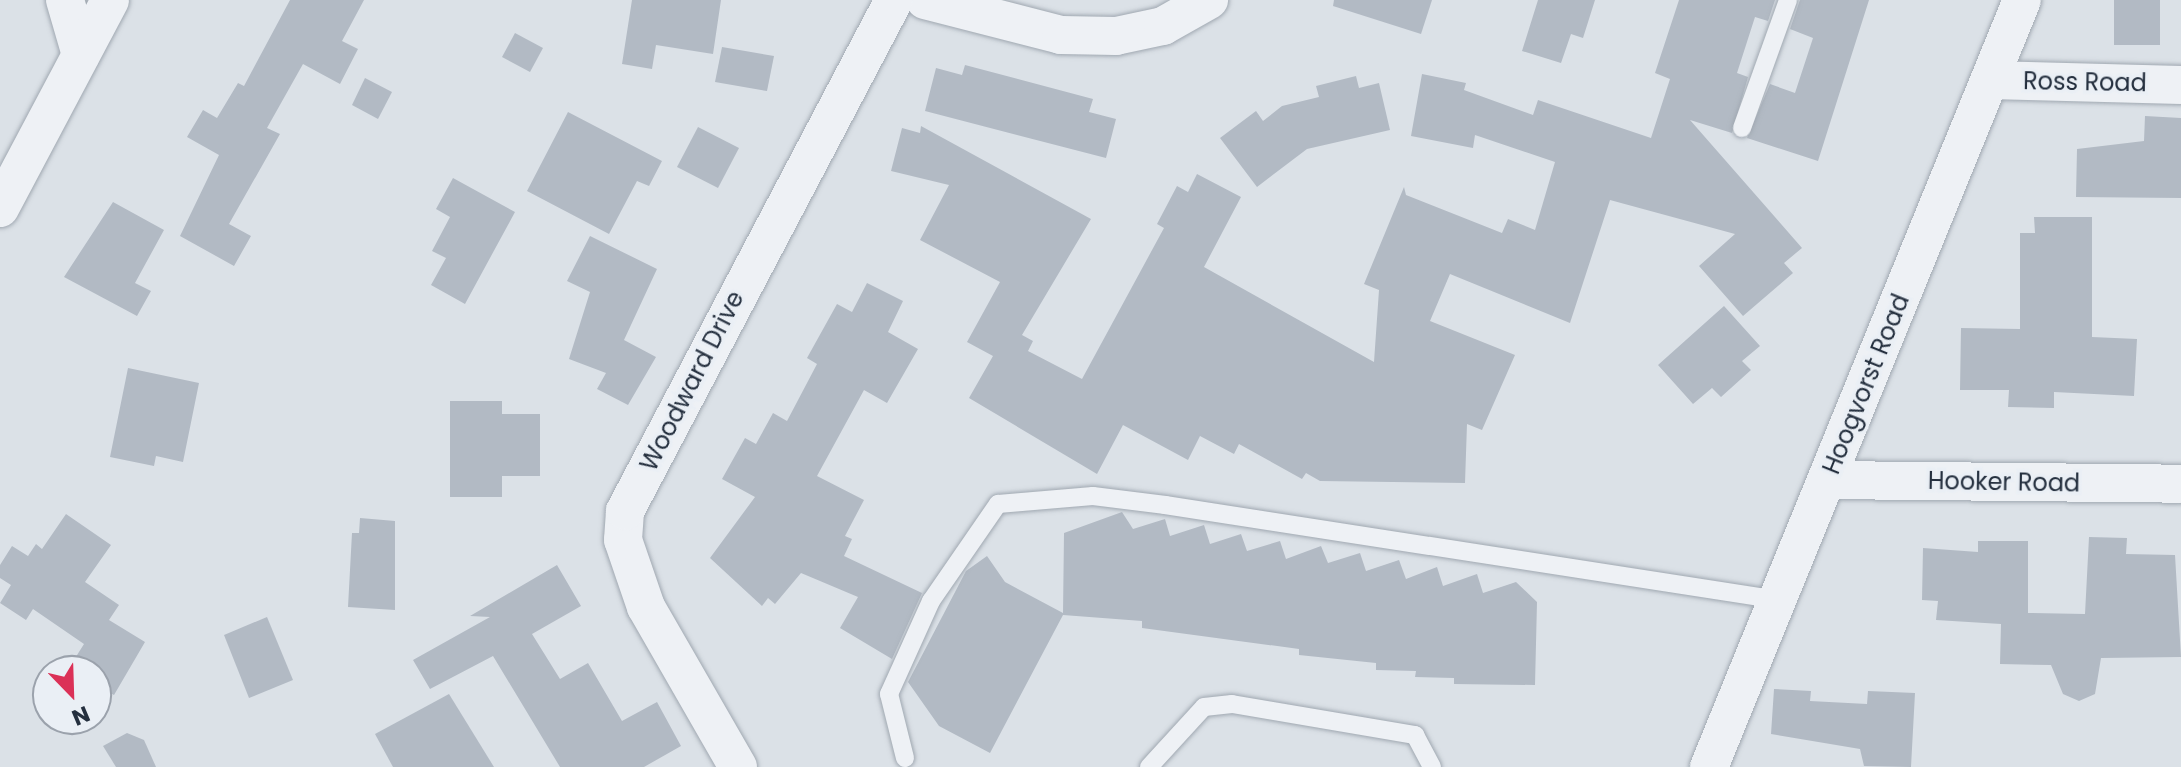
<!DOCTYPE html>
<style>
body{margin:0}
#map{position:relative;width:2181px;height:767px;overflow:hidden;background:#dbe1e7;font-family:Poppins,sans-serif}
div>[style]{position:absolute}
.building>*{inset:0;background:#b2bac4}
.roads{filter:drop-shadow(0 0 2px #a0a8b1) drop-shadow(0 0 2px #a0a8b1)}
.lane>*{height:18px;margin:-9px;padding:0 9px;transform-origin:9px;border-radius:9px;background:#eef1f5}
.street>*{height:38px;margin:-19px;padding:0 19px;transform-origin:19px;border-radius:19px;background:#eef1f5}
span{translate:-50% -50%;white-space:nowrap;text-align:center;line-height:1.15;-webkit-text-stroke:7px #eaeff5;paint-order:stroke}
.street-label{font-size:24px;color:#242f3e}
.north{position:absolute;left:32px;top:655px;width:80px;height:80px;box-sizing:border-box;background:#eaeff5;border:2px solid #9ba2ac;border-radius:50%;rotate:157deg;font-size:22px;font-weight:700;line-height:32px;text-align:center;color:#242f3e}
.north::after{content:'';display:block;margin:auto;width:28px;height:36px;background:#db3157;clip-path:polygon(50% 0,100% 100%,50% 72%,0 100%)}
</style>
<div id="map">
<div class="building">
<div style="clip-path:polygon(290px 0,364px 0,342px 41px,358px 49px,340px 84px,303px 64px,267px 128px,280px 134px,229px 224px,251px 236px,234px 266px,180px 236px,219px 155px,187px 137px,203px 110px,217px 118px,238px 83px,244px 86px)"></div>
<div style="clip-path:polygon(632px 0,721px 0,713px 54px,656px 45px,652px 69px,622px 64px)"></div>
<div style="clip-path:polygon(1334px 0,1432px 0,1421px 34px,1333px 6px)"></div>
<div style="clip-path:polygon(1538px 0,1595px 0,1583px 38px,1571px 34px,1561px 63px,1522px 51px)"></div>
<div style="clip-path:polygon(1679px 0,1775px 0,1768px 21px,1755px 17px,1737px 73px,1748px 77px,1732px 133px,1690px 120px,1802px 248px,1784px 263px,1793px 273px,1743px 316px,1699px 266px,1735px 234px,1610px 200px,1570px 323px,1450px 274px,1430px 321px,1515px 355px,1482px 430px,1467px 424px,1465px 483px,1320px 481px,1306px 473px,1302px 479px,1239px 444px,1234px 454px,1200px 436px,1188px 460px,1123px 425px,1097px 474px,969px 398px,993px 356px,967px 342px,1000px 282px,920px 240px,949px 185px,891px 171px,902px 128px,920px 133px,921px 126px,1091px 219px,1022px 335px,1033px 341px,1028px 351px,1082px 379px,1164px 228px,1157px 224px,1177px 186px,1188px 192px,1197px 174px,1241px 197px,1204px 267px,1374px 362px,1379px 290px,1364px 284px,1404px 187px,1406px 195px,1502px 233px,1508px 219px,1535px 230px,1555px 162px,1475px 135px,1473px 148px,1411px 136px,1422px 74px,1466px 83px,1464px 90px,1533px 115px,1538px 100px,1651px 138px,1670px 79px,1655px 73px)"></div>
<div style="clip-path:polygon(1800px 0,1869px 0,1818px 161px,1747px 138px,1770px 84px,1795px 93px,1813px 38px,1790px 29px)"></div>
<div style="clip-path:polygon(2114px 0,2160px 0,2160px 45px,2114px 45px)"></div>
<div style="clip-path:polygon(515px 33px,543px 48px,530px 72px,502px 57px)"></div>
<div style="clip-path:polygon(722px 47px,774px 56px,767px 91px,715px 82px)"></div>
<div style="clip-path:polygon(965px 65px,1093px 99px,1089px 112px,1116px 119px,1106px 158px,925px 111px,936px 68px,962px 75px)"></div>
<div style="clip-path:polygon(1356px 76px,1359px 88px,1379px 83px,1390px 130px,1307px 149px,1257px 187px,1220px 138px,1256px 111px,1263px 121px,1282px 106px,1319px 97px,1316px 86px)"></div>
<div style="clip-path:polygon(365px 78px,392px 92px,378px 119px,352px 105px)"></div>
<div style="clip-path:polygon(568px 112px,662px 161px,649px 186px,637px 181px,609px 234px,527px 191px)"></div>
<div style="clip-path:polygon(2145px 116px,2181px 118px,2181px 198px,2076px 197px,2077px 149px,2144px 141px)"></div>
<div style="clip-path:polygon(698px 127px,739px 148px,718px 188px,677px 167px)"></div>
<div style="clip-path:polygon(453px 178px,515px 212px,465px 304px,431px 285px,446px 258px,432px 251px,450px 217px,436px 209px)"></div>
<div style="clip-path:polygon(113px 202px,164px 230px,135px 283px,151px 291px,137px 316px,64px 277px)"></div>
<div style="clip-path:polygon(2034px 217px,2092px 217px,2092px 337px,2137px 339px,2134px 396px,2054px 392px,2054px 408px,2008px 407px,2009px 390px,1960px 390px,1961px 328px,2020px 329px,2020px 233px,2035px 233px)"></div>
<div style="clip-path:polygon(590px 236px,657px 269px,624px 340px,656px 357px,628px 405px,597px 389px,606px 373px,569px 359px,590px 292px,567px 281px)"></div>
<div style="clip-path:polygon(867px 283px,903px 301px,888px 332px,918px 349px,887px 403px,864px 390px,817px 476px,864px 500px,845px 536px,852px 539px,844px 556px,922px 593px,892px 659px,840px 628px,858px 597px,801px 573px,775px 604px,768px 598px,762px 606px,710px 558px,755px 497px,722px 479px,745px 438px,756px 444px,773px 413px,787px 421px,817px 364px,807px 358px,837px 304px,852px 312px)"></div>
<div style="clip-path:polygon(1724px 306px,1760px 346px,1742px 361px,1751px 370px,1721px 397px,1712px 388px,1693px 404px,1658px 365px)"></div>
<div style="clip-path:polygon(128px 368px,199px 383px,183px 462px,156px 456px,154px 466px,110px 457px)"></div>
<div style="clip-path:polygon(450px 401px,502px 401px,502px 414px,540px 414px,540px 476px,502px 476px,502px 497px,450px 497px)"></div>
<div style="clip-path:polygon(1122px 512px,1133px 529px,1165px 519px,1170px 536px,1204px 525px,1210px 544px,1241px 534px,1247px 551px,1280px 541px,1286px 559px,1321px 546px,1328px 563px,1360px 553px,1366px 571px,1399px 560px,1406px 579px,1437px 567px,1443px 586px,1477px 574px,1483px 593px,1516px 582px,1537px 602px,1535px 685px,1454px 684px,1454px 678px,1415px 677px,1416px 671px,1376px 670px,1376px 663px,1299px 655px,1299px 649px,1142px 628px,1142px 621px,1063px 615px,990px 753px,939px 726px,908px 682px,966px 571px,987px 556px,1005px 582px,1063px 613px,1064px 533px)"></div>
<div style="clip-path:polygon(66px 514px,111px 545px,85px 582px,119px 605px,109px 620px,145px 642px,114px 695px,96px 685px,96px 671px,67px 671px,84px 644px,33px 609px,26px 620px,0 603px,11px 585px,0 578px,0 565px,12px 546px,28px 556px,36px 544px,42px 549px)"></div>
<div style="clip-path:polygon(360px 518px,395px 521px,395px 610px,348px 607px,352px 533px,359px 533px)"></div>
<div style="clip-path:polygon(2089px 537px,2127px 538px,2126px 554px,2175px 555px,2181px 657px,2101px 658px,2095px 694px,2079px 701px,2063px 694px,2051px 665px,2000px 664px,2001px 624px,1936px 620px,1938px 601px,1922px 600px,1923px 548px,1978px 552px,1978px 541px,2028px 541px,2028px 613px,2085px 614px)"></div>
<div style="clip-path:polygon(557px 565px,581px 606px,532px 634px,560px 679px,588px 663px,622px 721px,657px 702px,681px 746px,644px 767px,560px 767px,493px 656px,430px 689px,413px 660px,490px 617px,470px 616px)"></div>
<div style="clip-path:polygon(267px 617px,293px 680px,249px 698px,224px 635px)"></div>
<div style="clip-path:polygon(1774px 689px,1811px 691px,1810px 701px,1867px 704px,1868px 691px,1915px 693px,1911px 767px,1864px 766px,1860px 749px,1771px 734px)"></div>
<div style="clip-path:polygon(449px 694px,494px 767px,393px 767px,375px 734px)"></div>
<div style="clip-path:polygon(127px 733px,144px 740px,156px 767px,116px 767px,103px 746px)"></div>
</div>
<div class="roads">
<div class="lane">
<div style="left:1742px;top:128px;width:136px;rotate:-70.2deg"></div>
<div style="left:905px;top:758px;width:66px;rotate:-104deg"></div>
<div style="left:889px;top:694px;width:102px;rotate:-65.7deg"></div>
<div style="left:931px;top:601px;width:118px;rotate:-55.4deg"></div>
<div style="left:998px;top:504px;width:95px;rotate:-4.8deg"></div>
<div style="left:1093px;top:496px;width:73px;rotate:7.1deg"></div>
<div style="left:1165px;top:505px;width:614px;rotate:8.8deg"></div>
<div style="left:1149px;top:767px;width:81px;rotate:-47.5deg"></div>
<div style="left:1204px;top:707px;width:28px;rotate:-6deg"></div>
<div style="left:1232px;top:704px;width:186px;rotate:9.6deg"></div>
<div style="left:1415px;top:735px;width:36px;rotate:62deg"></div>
</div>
<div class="street">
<div style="left:65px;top:0;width:57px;rotate:73.8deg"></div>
<div style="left:925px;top:0;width:140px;rotate:14.4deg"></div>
<div style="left:1061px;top:35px;width:55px;rotate:1deg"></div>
<div style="left:1116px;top:36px;width:48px;rotate:-12deg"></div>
<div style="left:1163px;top:26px;width:53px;rotate:-29.5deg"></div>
<div style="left:1990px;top:80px;width:191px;rotate:1.5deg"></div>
<div style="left:0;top:208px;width:235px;rotate:-62.1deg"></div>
<div style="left:1827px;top:480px;width:354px;rotate:0.6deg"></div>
<div style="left:738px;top:767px;width:185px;rotate:-119.9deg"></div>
<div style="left:646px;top:607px;width:71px;rotate:-108.9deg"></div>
<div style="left:623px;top:540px;width:29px;rotate:-86deg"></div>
<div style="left:625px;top:511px;width:577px;rotate:-62.24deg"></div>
<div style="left:1709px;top:767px;width:828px;rotate:-67.8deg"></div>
</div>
</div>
<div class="street-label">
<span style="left:2085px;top:82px;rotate:1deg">Ross Road</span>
<span style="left:692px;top:381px;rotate:-63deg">Woodward Drive</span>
<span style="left:1866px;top:384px;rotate:-68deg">Hoogvorst Road</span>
<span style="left:2004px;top:482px;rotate:1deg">Hooker Road</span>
</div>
<div class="north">N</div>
</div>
